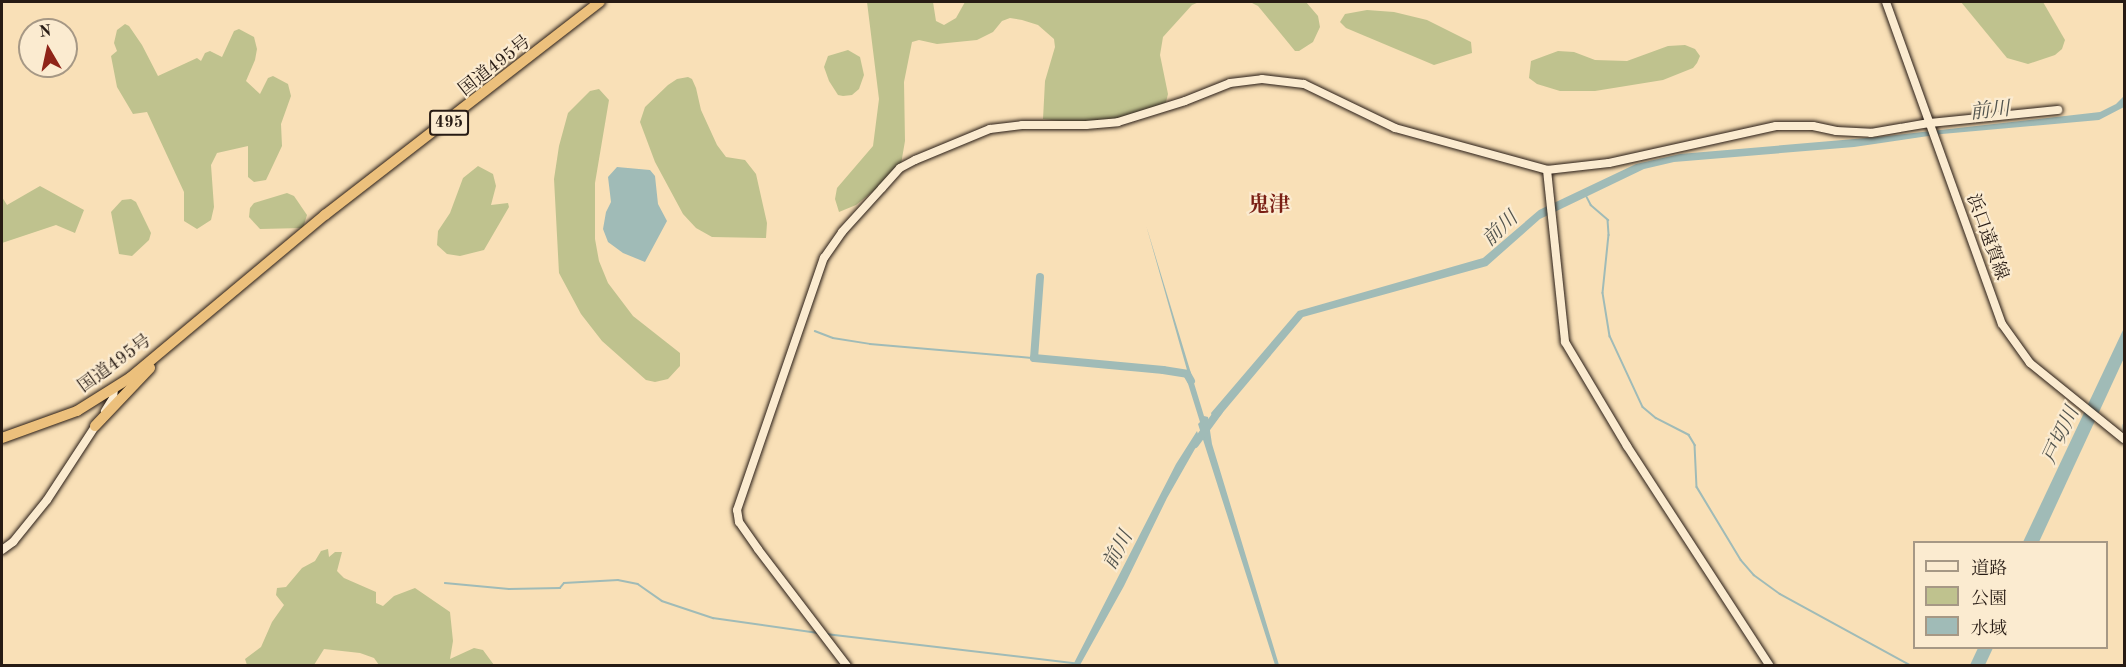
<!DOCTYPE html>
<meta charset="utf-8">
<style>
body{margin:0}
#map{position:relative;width:2126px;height:667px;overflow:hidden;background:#f9e0b7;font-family:"Old Standard TT","Noto Serif JP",serif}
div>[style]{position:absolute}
.green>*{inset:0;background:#bfc28e}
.water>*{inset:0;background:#a0bbb7}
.stream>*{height:1.5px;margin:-0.75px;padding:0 0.75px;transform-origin:0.75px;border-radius:0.75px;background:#a0bbb7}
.river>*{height:8px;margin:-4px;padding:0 4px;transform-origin:4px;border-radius:4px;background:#a0bbb7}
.roads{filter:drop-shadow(0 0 2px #271b14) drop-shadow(0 0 2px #271b14)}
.secondary>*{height:8px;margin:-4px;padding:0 4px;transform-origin:4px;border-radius:4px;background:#fbebd0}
.highway>*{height:10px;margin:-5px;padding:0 5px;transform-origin:5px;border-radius:5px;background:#ecc07c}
span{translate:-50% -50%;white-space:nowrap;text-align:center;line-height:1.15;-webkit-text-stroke:4.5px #fbebd0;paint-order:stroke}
.shield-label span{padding:2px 4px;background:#fbebd0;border:2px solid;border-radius:4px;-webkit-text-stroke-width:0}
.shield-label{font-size:16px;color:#271b14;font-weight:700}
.street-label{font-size:18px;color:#271b14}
.water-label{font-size:20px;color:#51534d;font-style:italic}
.quarter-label{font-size:21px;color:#7a1f14;font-weight:700}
.frame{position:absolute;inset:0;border:3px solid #271b14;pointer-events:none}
.legend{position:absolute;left:1913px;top:541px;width:195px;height:108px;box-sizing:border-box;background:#fbebd0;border:2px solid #a69885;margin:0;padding:8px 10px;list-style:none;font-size:18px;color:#271b14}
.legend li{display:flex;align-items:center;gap:12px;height:30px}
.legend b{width:30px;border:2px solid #a69885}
.north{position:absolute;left:18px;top:18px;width:60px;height:60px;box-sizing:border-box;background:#fbebd0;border:2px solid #a69885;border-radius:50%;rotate:351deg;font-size:16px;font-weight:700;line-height:24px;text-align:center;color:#271b14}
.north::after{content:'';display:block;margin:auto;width:21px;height:27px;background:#8f2418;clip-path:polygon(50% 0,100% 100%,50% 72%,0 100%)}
</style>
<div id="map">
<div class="green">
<div style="clip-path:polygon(867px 2px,933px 2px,936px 21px,944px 25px,956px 18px,965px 2px,1199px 2px,1192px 5px,1163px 37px,1160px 55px,1168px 94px,1166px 102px,1135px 117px,1077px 123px,1043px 119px,1045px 81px,1055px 47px,1054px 39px,1038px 25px,1022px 20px,1010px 18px,1002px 21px,993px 32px,977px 40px,937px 44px,919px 40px,912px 42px,904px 82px,905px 141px,900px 170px,856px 205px,839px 212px,835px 199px,837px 188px,873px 146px,879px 99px)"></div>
<div style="clip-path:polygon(1250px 2px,1306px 2px,1318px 16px,1320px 27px,1313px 42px,1299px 51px,1295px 51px,1258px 6px)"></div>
<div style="clip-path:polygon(1961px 2px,2043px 2px,2065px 40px,2062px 49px,2055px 55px,2028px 64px,2007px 58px)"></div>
<div style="clip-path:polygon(1367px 10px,1394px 12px,1427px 20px,1471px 42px,1472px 53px,1434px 65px,1346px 28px,1340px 22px,1345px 14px)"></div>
<div style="clip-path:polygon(125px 24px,129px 26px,142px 45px,158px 76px,197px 58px,201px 61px,205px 53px,210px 51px,222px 57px,234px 31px,239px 29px,254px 37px,257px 49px,255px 60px,246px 81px,260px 94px,268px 78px,273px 76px,288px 84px,291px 96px,281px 124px,282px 146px,266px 180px,254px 182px,248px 177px,248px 146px,217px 153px,211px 165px,214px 207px,211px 220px,197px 229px,184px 221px,184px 192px,147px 112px,133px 114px,117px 87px,111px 56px,117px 51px,114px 43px,117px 30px)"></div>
<div style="clip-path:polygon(1685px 45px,1695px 49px,1700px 56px,1697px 63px,1693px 68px,1663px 80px,1595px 91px,1560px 91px,1537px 84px,1529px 78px,1531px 61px,1558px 51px,1574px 52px,1595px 60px,1627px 61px,1668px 46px)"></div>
<div style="clip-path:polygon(848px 50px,860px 57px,864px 75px,859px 89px,852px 95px,843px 96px,838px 95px,829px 81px,824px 67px,828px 56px)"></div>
<div style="clip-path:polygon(688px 77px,692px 79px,696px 88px,701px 110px,717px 145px,726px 157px,745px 160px,756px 174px,767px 223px,766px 238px,712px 237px,696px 228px,683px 214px,655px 162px,640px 122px,645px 107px,668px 85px,677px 79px)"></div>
<div style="clip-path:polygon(599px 89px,609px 100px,595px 183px,595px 239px,599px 261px,608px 283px,633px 316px,680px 353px,680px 366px,668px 379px,655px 382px,646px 380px,602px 341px,581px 314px,559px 273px,554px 179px,559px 146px,568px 113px,590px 91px)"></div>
<div style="clip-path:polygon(478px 166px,493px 174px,496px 186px,491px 205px,508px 203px,509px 207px,484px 250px,460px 256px,447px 254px,437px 245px,438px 231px,450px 213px,463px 178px)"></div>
<div style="clip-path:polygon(40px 186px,84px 210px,75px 233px,56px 225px,2px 243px,2px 197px,7px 205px)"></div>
<div style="clip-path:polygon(287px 193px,294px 196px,307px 215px,303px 228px,260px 229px,249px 217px,250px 208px,254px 203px)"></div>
<div style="clip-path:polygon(131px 199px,136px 202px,151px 233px,149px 240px,132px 256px,119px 254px,111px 212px,122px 200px)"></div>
<div style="clip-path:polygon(328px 549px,329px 557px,335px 552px,342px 552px,337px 571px,344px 578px,376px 592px,376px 603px,383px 606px,394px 596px,415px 588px,450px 612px,453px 641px,450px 659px,474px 648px,483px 650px,494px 665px,379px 665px,374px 658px,360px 653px,324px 649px,314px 665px,247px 665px,245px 659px,261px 647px,272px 622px,284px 605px,276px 595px,277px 588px,286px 587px,302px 568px,315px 561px,321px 551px)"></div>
</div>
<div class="water">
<div style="clip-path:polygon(2124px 96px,2124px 107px,2099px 120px,1942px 134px,1854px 147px,1674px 162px,1644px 169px,1540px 219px,1487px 266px,1303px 317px,1214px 423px,1211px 413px,1298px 311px,1483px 258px,1539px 210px,1636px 164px,1680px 154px,1878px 137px,2100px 112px,2116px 104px)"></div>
<div style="clip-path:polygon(617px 167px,650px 170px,655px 176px,658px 204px,667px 221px,645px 262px,623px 253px,608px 242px,603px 229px,606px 212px,611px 202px,608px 177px)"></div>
<div style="clip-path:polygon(1146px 225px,1204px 416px,1208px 417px,1212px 444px,1279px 665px,1275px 665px,1198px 424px,1200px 422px,1185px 374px,1187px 370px)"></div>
<div style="clip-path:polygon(2124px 328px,2124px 358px,2039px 542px,2023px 542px)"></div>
<div style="clip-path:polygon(1197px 431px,1200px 440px,1167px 498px,1124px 586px,1080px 665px,1073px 665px,1176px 464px)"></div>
<div style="clip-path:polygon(1978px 648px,1993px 648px,1985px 665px,1970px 665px)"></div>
</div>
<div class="stream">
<div style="left:1587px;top:197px;width:9px;rotate:63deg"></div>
<div style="left:1591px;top:205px;width:23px;rotate:41deg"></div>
<div style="left:1608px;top:220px;width:15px;rotate:86deg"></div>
<div style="left:1609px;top:235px;width:58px;rotate:95.9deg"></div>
<div style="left:1603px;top:293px;width:44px;rotate:80.8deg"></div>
<div style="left:1610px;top:336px;width:78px;rotate:65.1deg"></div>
<div style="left:1643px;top:407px;width:17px;rotate:40deg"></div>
<div style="left:1656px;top:418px;width:37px;rotate:27deg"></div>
<div style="left:1689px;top:435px;width:12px;rotate:59deg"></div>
<div style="left:1695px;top:445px;width:42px;rotate:87.3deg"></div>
<div style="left:1697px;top:487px;width:85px;rotate:58.9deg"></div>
<div style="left:1741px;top:560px;width:20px;rotate:49deg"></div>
<div style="left:1754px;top:575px;width:32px;rotate:36deg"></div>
<div style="left:1780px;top:594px;width:150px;rotate:28.6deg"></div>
<div style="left:815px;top:331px;width:19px;rotate:21deg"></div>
<div style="left:833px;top:338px;width:37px;rotate:9deg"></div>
<div style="left:870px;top:344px;width:165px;rotate:4.9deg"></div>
<div style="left:2124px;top:425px;width:5px;rotate:90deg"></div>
<div style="left:445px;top:583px;width:64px;rotate:5.4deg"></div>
<div style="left:509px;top:589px;width:51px;rotate:-1.1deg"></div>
<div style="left:560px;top:588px;width:6px;rotate:-51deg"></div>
<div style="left:564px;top:583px;width:54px;rotate:-3.2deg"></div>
<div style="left:618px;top:580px;width:20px;rotate:11deg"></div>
<div style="left:638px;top:584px;width:29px;rotate:35deg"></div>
<div style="left:662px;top:601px;width:54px;rotate:18.4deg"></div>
<div style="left:713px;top:618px;width:106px;rotate:8.1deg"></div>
<div style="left:826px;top:634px;width:250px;rotate:6.7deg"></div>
</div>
<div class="river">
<div style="left:1040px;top:277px;width:81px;rotate:94.2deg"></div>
<div style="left:1034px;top:358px;width:130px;rotate:5.3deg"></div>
<div style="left:1163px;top:370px;width:24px;rotate:9deg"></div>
<div style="left:1187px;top:374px;width:8px;rotate:60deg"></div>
<div style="left:1195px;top:444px;width:41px;rotate:-54deg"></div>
</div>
<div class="roads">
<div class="secondary">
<div style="left:1886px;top:2px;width:342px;rotate:70.2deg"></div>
<div style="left:2002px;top:324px;width:48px;rotate:54.3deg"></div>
<div style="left:2030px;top:363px;width:121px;rotate:39deg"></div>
<div style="left:1547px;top:170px;width:173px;rotate:84deg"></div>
<div style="left:1565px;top:342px;width:121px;rotate:59.2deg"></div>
<div style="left:1627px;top:446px;width:262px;rotate:57deg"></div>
<div style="left:105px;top:411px;width:15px;rotate:-58deg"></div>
<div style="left:113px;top:398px;width:9px;rotate:-84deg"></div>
<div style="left:2px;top:550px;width:14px;rotate:-36deg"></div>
<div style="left:13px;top:542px;width:54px;rotate:-51deg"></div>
<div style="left:47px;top:500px;width:93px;rotate:-56.8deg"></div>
<div style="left:847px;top:666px;width:147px;rotate:-127.3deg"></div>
<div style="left:758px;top:549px;width:33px;rotate:-125deg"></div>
<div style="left:739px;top:522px;width:12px;rotate:-99deg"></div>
<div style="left:737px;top:510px;width:267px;rotate:-71deg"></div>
<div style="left:824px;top:258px;width:32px;rotate:-55deg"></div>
<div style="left:842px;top:232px;width:59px;rotate:-47.7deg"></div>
<div style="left:882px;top:188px;width:27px;rotate:-48deg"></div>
<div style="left:900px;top:168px;width:17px;rotate:-28deg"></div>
<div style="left:915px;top:160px;width:81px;rotate:-22.5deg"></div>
<div style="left:990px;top:129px;width:32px;rotate:-7deg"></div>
<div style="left:1022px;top:125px;width:64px"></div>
<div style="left:1086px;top:125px;width:32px;rotate:-5deg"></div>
<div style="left:1118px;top:122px;width:70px;rotate:-17.4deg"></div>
<div style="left:1185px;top:101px;width:48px;rotate:-21.8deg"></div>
<div style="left:1230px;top:83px;width:32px;rotate:-7deg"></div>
<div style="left:1262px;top:79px;width:42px;rotate:6.8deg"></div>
<div style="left:1304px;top:84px;width:101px;rotate:25.8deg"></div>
<div style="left:1395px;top:128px;width:158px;rotate:15.4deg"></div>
<div style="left:1547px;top:170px;width:62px;rotate:-6.4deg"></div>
<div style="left:1609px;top:163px;width:171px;rotate:-12.5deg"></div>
<div style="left:1776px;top:126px;width:37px"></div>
<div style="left:1813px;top:126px;width:24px;rotate:12deg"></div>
<div style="left:1836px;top:131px;width:35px;rotate:3deg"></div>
<div style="left:1871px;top:133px;width:59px;rotate:-9.8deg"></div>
<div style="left:1929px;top:123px;width:130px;rotate:-5.8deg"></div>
</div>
<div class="highway">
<div style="left:95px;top:426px;width:80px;rotate:-46.5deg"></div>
<div style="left:2px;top:438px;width:80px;rotate:-19.8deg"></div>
<div style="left:77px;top:411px;width:64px;rotate:-32.2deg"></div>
<div style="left:131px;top:377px;width:253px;rotate:-39.9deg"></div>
<div style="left:325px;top:215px;width:348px;rotate:-37.8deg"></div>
</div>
</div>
<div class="shield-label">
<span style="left:449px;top:123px">495</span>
</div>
<div class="street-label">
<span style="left:495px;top:66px;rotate:-38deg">国道495号</span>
<span style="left:1987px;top:237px;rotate:70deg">浜口遠賀線</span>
<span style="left:115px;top:364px;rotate:-36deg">国道495号</span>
</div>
<div class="water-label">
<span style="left:1990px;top:112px;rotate:-6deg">前川</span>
<span style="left:1501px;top:230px;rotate:-43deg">前川</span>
<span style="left:2062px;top:436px;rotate:-65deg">戸切川</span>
<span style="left:1119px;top:551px;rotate:-62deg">前川</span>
</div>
<div class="quarter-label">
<span style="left:1269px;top:206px">鬼津</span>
</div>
<div class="frame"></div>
<ul class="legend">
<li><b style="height:8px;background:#fbebd0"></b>道路</li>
<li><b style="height:16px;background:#bfc28e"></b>公園</li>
<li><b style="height:16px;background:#a0bbb7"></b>水域</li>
</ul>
<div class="north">N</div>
</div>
